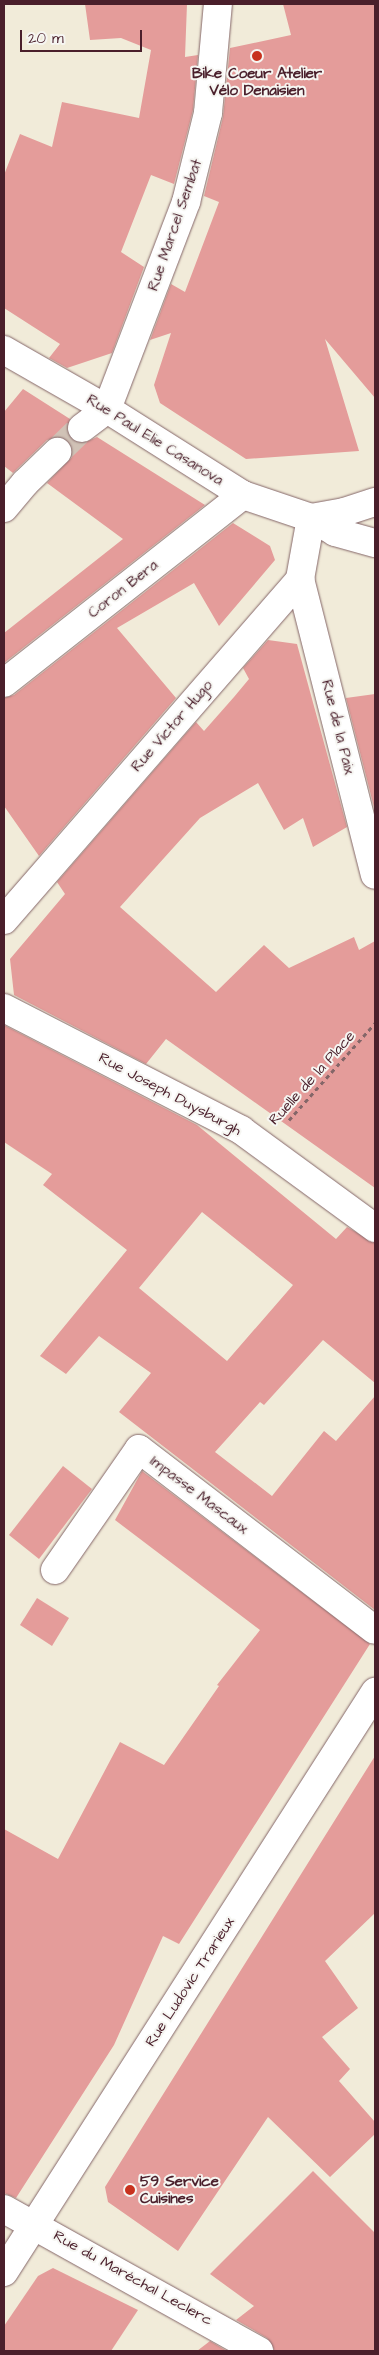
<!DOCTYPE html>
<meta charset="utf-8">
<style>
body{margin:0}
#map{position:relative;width:379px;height:2355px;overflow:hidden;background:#f1ebd9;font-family:"Architects Daughter",sans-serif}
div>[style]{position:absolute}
.building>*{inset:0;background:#e49c9a}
.minor-tunnel>*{height:28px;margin-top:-14px;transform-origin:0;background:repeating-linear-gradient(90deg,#d0c2b6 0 28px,transparent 0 42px)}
.path>*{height:3px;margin-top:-1.5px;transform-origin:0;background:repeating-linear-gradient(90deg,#846668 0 4px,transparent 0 8px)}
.roads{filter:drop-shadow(0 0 1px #846668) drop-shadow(0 0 1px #846668)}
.minor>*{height:28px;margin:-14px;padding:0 14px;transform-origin:14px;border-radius:14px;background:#fff}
.dots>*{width:14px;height:14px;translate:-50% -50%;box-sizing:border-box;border:2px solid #f6f6f2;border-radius:50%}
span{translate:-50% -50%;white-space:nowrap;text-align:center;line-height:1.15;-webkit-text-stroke:4px #f6f6f2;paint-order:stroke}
.poi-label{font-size:15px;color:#4a1f2b;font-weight:700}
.left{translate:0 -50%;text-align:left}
.street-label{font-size:15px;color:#4a1f2b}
.frame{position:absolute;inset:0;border:5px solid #4a1f2b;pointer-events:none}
.scale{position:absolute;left:20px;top:30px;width:122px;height:22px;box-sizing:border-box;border:2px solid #4a1f2b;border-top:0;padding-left:6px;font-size:15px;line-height:18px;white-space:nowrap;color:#4a1f2b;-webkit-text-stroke:4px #f6f6f2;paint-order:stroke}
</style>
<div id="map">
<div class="building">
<div style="clip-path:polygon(85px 4px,187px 4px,185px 57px,198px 55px,193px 110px,174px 184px,151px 175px,121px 252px,144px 267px,112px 353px,67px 368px,49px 358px,60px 344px,4px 308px,4px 175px,20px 134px,52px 147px,62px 102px,139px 118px,151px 50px,121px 38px,90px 40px)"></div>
<div style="clip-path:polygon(283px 4px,375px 4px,375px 398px,325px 339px,359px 451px,246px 459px,160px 403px,154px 385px,171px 333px,150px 340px,171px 284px,185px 292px,219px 202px,204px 196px,223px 117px,230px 48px,291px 35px)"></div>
<div style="clip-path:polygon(23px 389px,70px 419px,67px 430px,76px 442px,84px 443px,97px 437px,205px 505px,4px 663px,4px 633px,123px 539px,47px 483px,72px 457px,68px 441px,61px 437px,47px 440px,13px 473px,4px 466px,4px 412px)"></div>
<div style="clip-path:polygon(233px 523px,270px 546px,275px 560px,219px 626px,194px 583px,117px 628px,176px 698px,39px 856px,4px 806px,4px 698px,14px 695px)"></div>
<div style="clip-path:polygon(268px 640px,297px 644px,347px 827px,313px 847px,303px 818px,284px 830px,258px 783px,200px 818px,120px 907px,216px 992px,264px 945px,289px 968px,354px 937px,359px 950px,375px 941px,375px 1188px,166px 1039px,146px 1064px,14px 995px,10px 959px,65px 894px,57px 882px,196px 722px,204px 731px,234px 697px,249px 679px,243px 668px)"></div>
<div style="clip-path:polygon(375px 694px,375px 811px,346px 698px)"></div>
<div style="clip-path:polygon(evenodd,4px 1025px,197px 1125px,336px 1239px,347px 1227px,375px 1243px,375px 1383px,323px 1340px,264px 1405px,260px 1402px,215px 1452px,272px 1496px,324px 1431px,336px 1441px,375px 1396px,375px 1610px,119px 1412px,151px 1373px,99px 1336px,66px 1374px,40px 1356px,127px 1250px,43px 1185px,52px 1174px,4px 1142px,4px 1025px,202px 1212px,293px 1285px,227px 1361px,139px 1288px,202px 1212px)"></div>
<div style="clip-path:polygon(63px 1466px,92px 1489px,39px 1559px,9px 1535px)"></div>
<div style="clip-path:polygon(142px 1471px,370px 1644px,179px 1944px,163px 1936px,114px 2045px,16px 2198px,4px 2193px,4px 1829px,58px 1859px,120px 1742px,164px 1765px,219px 1686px,217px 1685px,260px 1630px,115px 1520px)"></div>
<div style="clip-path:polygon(37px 1598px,69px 1618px,52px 1646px,20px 1625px)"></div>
<div style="clip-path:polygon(375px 1756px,375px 1913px,325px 1961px,358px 2008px,322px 2037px,350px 2069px,339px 2081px,375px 2122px,375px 2134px,330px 2177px,268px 2117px,178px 2251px,108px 2202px,105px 2187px)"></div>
<div style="clip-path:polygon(313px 2171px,375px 2233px,375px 2351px,275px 2351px,267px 2338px,236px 2320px,254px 2306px,210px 2274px)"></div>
<div style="clip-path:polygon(53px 2268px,138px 2310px,111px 2351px,4px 2351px,4px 2326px,38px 2276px)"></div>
<div style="clip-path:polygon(210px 2341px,227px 2351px,197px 2351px)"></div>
</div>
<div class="minor-tunnel">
<div style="left:57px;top:452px;width:35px;rotate:-44deg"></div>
</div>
<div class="path">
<div style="left:289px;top:1120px;width:130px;rotate:-48.4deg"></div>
</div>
<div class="roads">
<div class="minor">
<div style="left:4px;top:350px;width:119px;rotate:29.8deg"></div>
<div style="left:107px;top:409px;width:161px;rotate:32.3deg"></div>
<div style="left:243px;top:495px;width:72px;rotate:18.7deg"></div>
<div style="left:311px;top:518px;width:28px;rotate:30deg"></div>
<div style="left:335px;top:532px;width:41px;rotate:15.4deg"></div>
<div style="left:82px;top:428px;width:31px;rotate:-37deg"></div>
<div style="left:107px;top:409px;width:222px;rotate:-69.1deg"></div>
<div style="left:186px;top:202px;width:92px;rotate:-76.1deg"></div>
<div style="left:208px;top:113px;width:109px;rotate:-84.8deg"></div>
<div style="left:4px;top:508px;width:33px;rotate:-50deg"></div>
<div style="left:25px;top:483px;width:45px;rotate:-44.1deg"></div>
<div style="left:311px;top:518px;width:34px;rotate:-10deg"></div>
<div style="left:344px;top:512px;width:33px;rotate:-18deg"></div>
<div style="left:300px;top:579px;width:305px;rotate:75.8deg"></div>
<div style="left:4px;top:683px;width:304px;rotate:-38.2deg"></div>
<div style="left:4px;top:920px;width:452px;rotate:-49deg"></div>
<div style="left:300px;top:579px;width:62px;rotate:-79.8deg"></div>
<div style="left:4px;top:1008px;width:267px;rotate:27.2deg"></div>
<div style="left:241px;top:1130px;width:166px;rotate:36.2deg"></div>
<div style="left:55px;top:1570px;width:147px;rotate:-55.2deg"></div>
<div style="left:139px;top:1449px;width:297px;rotate:37.5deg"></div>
<div style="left:4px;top:2209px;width:292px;rotate:29.1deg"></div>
<div style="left:4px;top:2272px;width:689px;rotate:-57.39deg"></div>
</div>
</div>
<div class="dots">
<div style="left:257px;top:56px;background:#c8321e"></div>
<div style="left:130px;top:2190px;background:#c8321e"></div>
</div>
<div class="poi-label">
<span style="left:257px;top:82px">Bike Coeur Atelier<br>Vélo Denaisien</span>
<span class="left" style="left:140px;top:2190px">59 Service<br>Cuisines</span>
</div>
<div class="street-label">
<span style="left:175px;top:225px;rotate:-71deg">Rue Marcel Sembat</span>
<span style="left:155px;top:440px;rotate:32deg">Rue Paul Elie Casanova</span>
<span style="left:123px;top:589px;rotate:-38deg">Coron Bera</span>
<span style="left:172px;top:726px;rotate:-49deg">Rue Victor Hugo</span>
<span style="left:338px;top:727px;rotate:76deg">Rue de la Paix</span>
<span style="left:312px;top:1078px;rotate:-48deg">Ruelle de la Place</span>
<span style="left:170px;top:1094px;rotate:28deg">Rue Joseph Duysburgh</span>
<span style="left:199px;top:1495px;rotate:37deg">Impasse Mascaux</span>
<span style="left:190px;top:1982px;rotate:-57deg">Rue Ludovic Trarieux</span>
<span style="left:133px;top:2278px;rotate:29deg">Rue du Maréchal Leclerc</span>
</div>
<div class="frame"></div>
<div class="scale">20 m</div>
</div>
